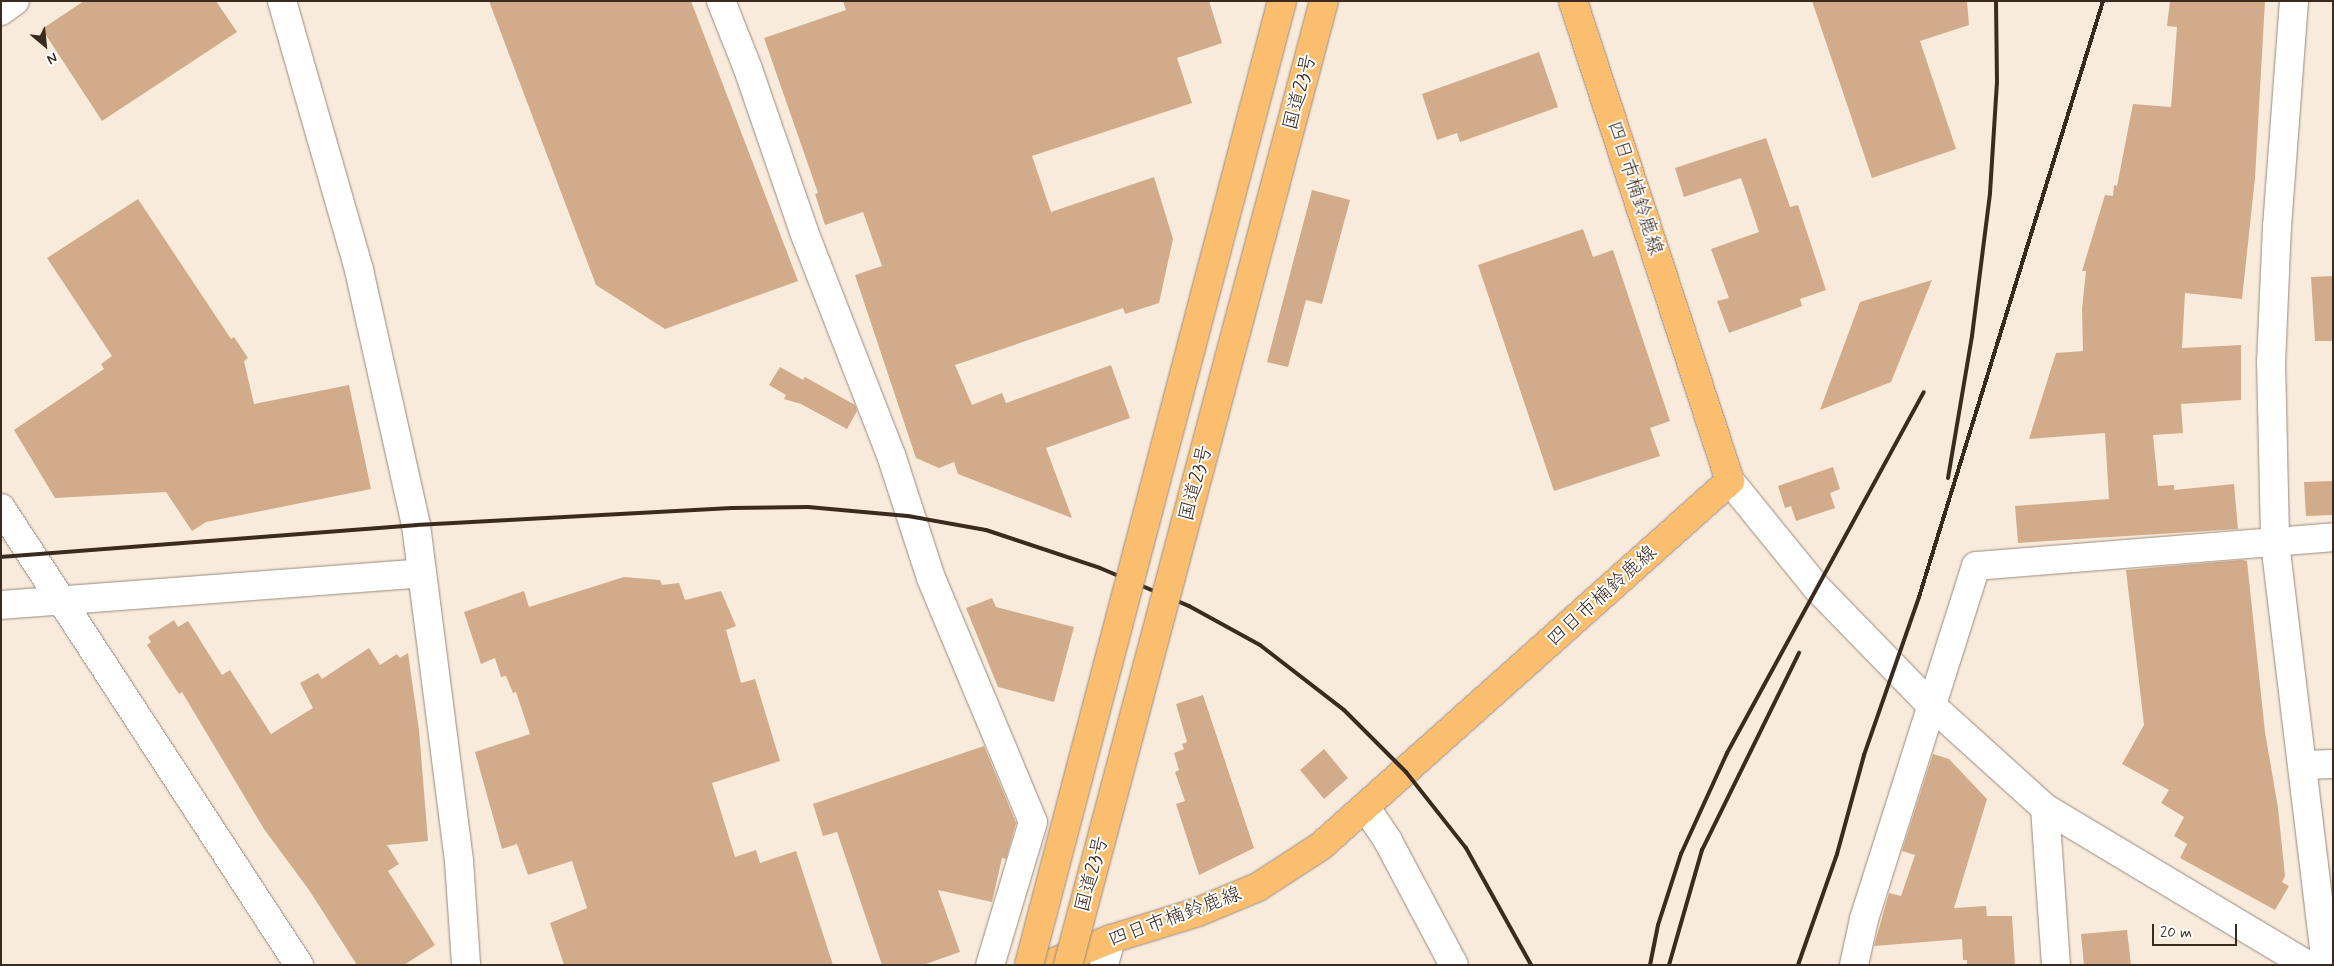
<!DOCTYPE html>
<meta charset="utf-8">
<style>
body{margin:0}
#map{position:relative;width:2334px;height:966px;overflow:hidden;background:#f9ebdc;font-family:Mynerve,"Klee One",sans-serif}
div>[style]{position:absolute}
.building>*{inset:0;background:#d1ab8a}
.roads{filter:drop-shadow(0 0 1px #9a8a7d) drop-shadow(0 0 1px #9a8a7d)}
.minor>*{height:28px;margin:-14px;padding:0 14px;transform-origin:14px;border-radius:14px;background:#fff}
.major>*{height:28px;margin:-14px;padding:0 14px;transform-origin:14px;border-radius:14px;background:#fabe6e}
.rail>*{height:4px;margin:-2px;padding:0 2px;transform-origin:2px;border-radius:2px;background:#3b2a1e}
.bridges{filter:drop-shadow(0 0 1px #9a8a7d) drop-shadow(0 0 1px #9a8a7d)}
.highway-bridge>*{height:28px;margin:-14px;padding:0 14px;transform-origin:14px;border-radius:14px;background:#fabe6e}
span{translate:-50% -50%;white-space:nowrap;text-align:center;line-height:1.15;-webkit-text-stroke:4px #fff;paint-order:stroke}
.street-label{font-size:20px;color:#3b2a1e}
.frame{position:absolute;inset:0;border:2px solid #3b2a1e;pointer-events:none}
.north{position:absolute;left:20px;top:20px;width:50px;height:50px;-webkit-text-stroke:4px #fff;paint-order:stroke;rotate:152deg;font-size:14px;font-weight:700;line-height:20px;text-align:center;color:#3b2a1e}
.north::after{content:'';display:block;margin:auto;width:18px;height:22px;background:#3b2a1e;clip-path:polygon(50% 0,100% 100%,50% 72%,0 100%)}
.scale{position:absolute;left:2152px;top:924px;width:85px;height:22px;box-sizing:border-box;border:2px solid #3b2a1e;border-top:0;padding-left:6px;font-size:15px;line-height:18px;white-space:nowrap;color:#3b2a1e;-webkit-text-stroke:4px #fff;paint-order:stroke}
</style>
<div id="map">
<div class="building">
<div style="clip-path:polygon(84px 1px,216px 1px,237px 32px,102px 121px,42px 29px)"></div>
<div style="clip-path:polygon(489px 1px,691px 1px,798px 281px,665px 329px,596px 285px)"></div>
<div style="clip-path:polygon(843px 1px,1209px 1px,1222px 43px,1177px 58px,1192px 103px,1032px 156px,1051px 212px,1154px 177px,1173px 239px,1159px 303px,1125px 314px,1123px 308px,955px 365px,972px 405px,1002px 393px,1006px 403px,1111px 365px,1130px 418px,1046px 448px,1072px 518px,958px 474px,954px 462px,939px 468px,916px 458px,855px 275px,882px 266px,863px 212px,825px 225px,815px 194px,818px 193px,764px 38px,846px 10px)"></div>
<div style="clip-path:polygon(1812px 1px,1967px 1px,1969px 25px,1920px 41px,1956px 149px,1872px 178px)"></div>
<div style="clip-path:polygon(2170px 1px,2265px 1px,2255px 178px,2242px 299px,2185px 293px,2182px 348px,2241px 345px,2241px 400px,2181px 404px,2183px 433px,2153px 435px,2158px 486px,2174px 485px,2174px 490px,2234px 484px,2238px 529px,2018px 543px,2015px 506px,2109px 499px,2105px 433px,2029px 439px,2056px 353px,2083px 351px,2082px 309px,2086px 271px,2082px 271px,2105px 195px,2113px 196px,2114px 185px,2117px 186px,2133px 104px,2171px 107px,2177px 27px,2167px 26px)"></div>
<div style="clip-path:polygon(1539px 52px,1558px 107px,1460px 142px,1457px 133px,1437px 140px,1422px 94px)"></div>
<div style="clip-path:polygon(1766px 138px,1790px 207px,1798px 205px,1826px 290px,1800px 299px,1802px 306px,1729px 333px,1717px 301px,1729px 298px,1711px 249px,1759px 232px,1741px 178px,1684px 197px,1675px 168px)"></div>
<div style="clip-path:polygon(1312px 190px,1350px 200px,1322px 304px,1306px 300px,1288px 367px,1267px 362px)"></div>
<div style="clip-path:polygon(138px 199px,231px 339px,234px 337px,248px 358px,244px 361px,254px 404px,349px 385px,371px 489px,206px 522px,192px 531px,166px 492px,55px 498px,14px 430px,104px 369px,101px 364px,112px 356px,47px 258px)"></div>
<div style="clip-path:polygon(1583px 229px,1593px 257px,1613px 250px,1670px 421px,1650px 428px,1660px 456px,1554px 491px,1478px 265px)"></div>
<div style="clip-path:polygon(2333px 276px,2333px 341px,2315px 341px,2311px 277px)"></div>
<div style="clip-path:polygon(1932px 280px,1891px 382px,1820px 410px,1860px 302px)"></div>
<div style="clip-path:polygon(780px 367px,803px 380px,805px 377px,855px 405px,857px 411px,847px 429px,801px 404px,784px 399px,786px 395px,769px 385px)"></div>
<div style="clip-path:polygon(1833px 467px,1840px 489px,1830px 493px,1835px 508px,1796px 521px,1791px 506px,1785px 508px,1778px 486px)"></div>
<div style="clip-path:polygon(2333px 481px,2333px 515px,2306px 516px,2304px 482px)"></div>
<div style="clip-path:polygon(2241px 560px,2247px 561px,2265px 732px,2278px 808px,2285px 876px,2282px 882px,2289px 886px,2275px 910px,2180px 858px,2187px 844px,2174px 836px,2184px 817px,2161px 803px,2169px 790px,2122px 764px,2144px 725px,2126px 570px)"></div>
<div style="clip-path:polygon(624px 577px,660px 580px,662px 585px,679px 583px,685px 600px,721px 591px,736px 626px,726px 630px,741px 683px,755px 679px,780px 761px,712px 783px,735px 857px,756px 850px,760px 863px,796px 851px,833px 965px,564px 965px,550px 923px,587px 908px,572px 861px,528px 875px,517px 844px,502px 849px,475px 752px,530px 734px,516px 692px,513px 693px,506px 676px,501px 677px,495px 658px,481px 664px,464px 612px,524px 591px,529px 607px)"></div>
<div style="clip-path:polygon(992px 598px,996px 607px,1074px 627px,1054px 702px,998px 687px,966px 608px)"></div>
<div style="clip-path:polygon(174px 620px,178px 627px,188px 621px,222px 675px,230px 670px,271px 734px,313px 708px,300px 683px,318px 673px,322px 679px,369px 648px,380px 665px,397px 654px,400px 658px,408px 653px,419px 730px,428px 841px,387px 845px,399px 864px,388px 871px,435px 945px,404px 965px,357px 965px,309px 890px,264px 829px,182px 692px,179px 694px,147px 645px,151px 642px,148px 637px)"></div>
<div style="clip-path:polygon(1203px 695px,1254px 848px,1199px 875px,1176px 804px,1185px 801px,1175px 772px,1179px 770px,1174px 753px,1184px 749px,1182px 744px,1187px 742px,1176px 704px)"></div>
<div style="clip-path:polygon(984px 746px,1016px 823px,1006px 859px,1002px 858px,992px 902px,938px 890px,960px 952px,923px 965px,882px 965px,837px 832px,823px 836px,813px 804px)"></div>
<div style="clip-path:polygon(1324px 749px,1348px 778px,1324px 799px,1300px 770px)"></div>
<div style="clip-path:polygon(1933px 754px,1949px 759px,1987px 799px,1954px 908px,1986px 906px,1987px 916px,2012px 916px,2015px 965px,1967px 965px,1967px 960px,1963px 960px,1962px 939px,1874px 946px,1889px 893px,1901px 896px,1915px 855px,1902px 851px)"></div>
<div style="clip-path:polygon(2127px 930px,2131px 965px,2084px 965px,2081px 934px)"></div>
</div>
<div class="roads">
<div class="minor">
<div style="left:282px;top:1px;width:280px;rotate:74deg"></div>
<div style="left:359px;top:270px;width:261px;rotate:77.4deg"></div>
<div style="left:416px;top:525px;width:339px;rotate:82.7deg"></div>
<div style="left:459px;top:861px;width:104px;rotate:86.1deg"></div>
<div style="left:721px;top:1px;width:73px;rotate:68.3deg"></div>
<div style="left:748px;top:69px;width:172px;rotate:71deg"></div>
<div style="left:804px;top:232px;width:239px;rotate:68.7deg"></div>
<div style="left:891px;top:455px;width:129px;rotate:72deg"></div>
<div style="left:931px;top:578px;width:264px;rotate:67.3deg"></div>
<div style="left:1033px;top:822px;width:149px;rotate:106.7deg"></div>
<div style="left:2294px;top:1px;width:226px;rotate:94.3deg"></div>
<div style="left:2277px;top:226px;width:135px;rotate:92.5deg"></div>
<div style="left:2271px;top:361px;width:182px;rotate:88.7deg"></div>
<div style="left:2275px;top:543px;width:425px;rotate:83.1deg"></div>
<div style="left:1px;top:11px;width:17px;rotate:-36deg"></div>
<div style="left:1730px;top:481px;width:138px;rotate:50.9deg"></div>
<div style="left:1817px;top:588px;width:162px;rotate:45.8deg"></div>
<div style="left:1930px;top:704px;width:155px;rotate:42.1deg"></div>
<div style="left:2045px;top:808px;width:305px;rotate:30.9deg"></div>
<div style="left:1px;top:508px;width:546px;rotate:56.89deg"></div>
<div style="left:1px;top:605px;width:422px;rotate:-4.3deg"></div>
<div style="left:2304px;top:765px;width:29px;rotate:-2deg"></div>
<div style="left:1366px;top:808px;width:40px;rotate:56deg"></div>
<div style="left:1388px;top:841px;width:140px;rotate:62deg"></div>
<div style="left:2045px;top:808px;width:157px;rotate:86deg"></div>
<div style="left:1104px;top:965px;width:27px;rotate:-75deg"></div>
<div style="left:1854px;top:965px;width:47px;rotate:-77.7deg"></div>
<div style="left:1864px;top:919px;width:370px;rotate:-72.4deg"></div>
<div style="left:1976px;top:566px;width:358px;rotate:-4.6deg"></div>
</div>
<div class="major">
<div style="left:1047px;top:965px;width:69px;rotate:-22.1deg"></div>
<div style="left:1111px;top:939px;width:91px;rotate:-17.2deg"></div>
<div style="left:1198px;top:912px;width:65px;rotate:-22.6deg"></div>
<div style="left:1258px;top:887px;width:75px;rotate:-33.1deg"></div>
<div style="left:1321px;top:846px;width:548px;rotate:-41.75deg"></div>
<div style="left:1730px;top:481px;width:505px;rotate:-108.11deg"></div>
</div>
</div>
<div class="rail">
<div style="left:1948px;top:478px;width:144px;rotate:-80.4deg"></div>
<div style="left:1972px;top:336px;width:144px;rotate:-82.8deg"></div>
<div style="left:1990px;top:193px;width:110px;rotate:-86.4deg"></div>
<div style="left:1997px;top:83px;width:82px;rotate:-90.7deg"></div>
<div style="left:1px;top:557px;width:416px;rotate:-4.4deg"></div>
<div style="left:416px;top:525px;width:316px;rotate:-3.1deg"></div>
<div style="left:732px;top:508px;width:76px;rotate:-0.8deg"></div>
<div style="left:808px;top:507px;width:100px;rotate:5.1deg"></div>
<div style="left:908px;top:516px;width:79px;rotate:10.2deg"></div>
<div style="left:986px;top:530px;width:120px;rotate:18.4deg"></div>
<div style="left:1100px;top:568px;width:97px;rotate:23.1deg"></div>
<div style="left:1189px;top:606px;width:81px;rotate:28.8deg"></div>
<div style="left:1260px;top:645px;width:106px;rotate:37.7deg"></div>
<div style="left:1344px;top:710px;width:88px;rotate:45deg"></div>
<div style="left:1406px;top:772px;width:97px;rotate:51.7deg"></div>
<div style="left:1466px;top:848px;width:134px;rotate:60.9deg"></div>
<div style="left:1650px;top:965px;width:41px;rotate:-78.7deg"></div>
<div style="left:1658px;top:925px;width:75px;rotate:-72.1deg"></div>
<div style="left:1681px;top:854px;width:111px;rotate:-65.5deg"></div>
<div style="left:1727px;top:753px;width:411px;rotate:-61.4deg"></div>
<div style="left:1669px;top:965px;width:120px;rotate:-74deg"></div>
<div style="left:1702px;top:850px;width:220px;rotate:-63.8deg"></div>
<div style="left:1798px;top:965px;width:118px;rotate:-70.6deg"></div>
<div style="left:1837px;top:854px;width:103px;rotate:-74.7deg"></div>
<div style="left:1864px;top:755px;width:167px;rotate:-70.8deg"></div>
<div style="left:1919px;top:597px;width:624px;rotate:-72.84deg"></div>
</div>
<div class="bridges">
<div class="highway-bridge">
<div style="left:1029px;top:965px;width:997px;rotate:-75.29deg"></div>
<div style="left:1068px;top:965px;width:997px;rotate:-75.13deg"></div>
</div>
</div>
<div class="street-label">
<span style="left:1300px;top:92px;rotate:-75deg">国道23号</span>
<span style="left:1635px;top:188px;rotate:72deg">四日市楠鈴鹿線</span>
<span style="left:1196px;top:483px;rotate:-75deg">国道23号</span>
<span style="left:1602px;top:596px;rotate:-42deg">四日市楠鈴鹿線</span>
<span style="left:1092px;top:874px;rotate:-75deg">国道23号</span>
<span style="left:1175px;top:917px;rotate:-20deg">四日市楠鈴鹿線</span>
</div>
<div class="frame"></div>
<div class="north">N</div>
<div class="scale">20 m</div>
</div>
